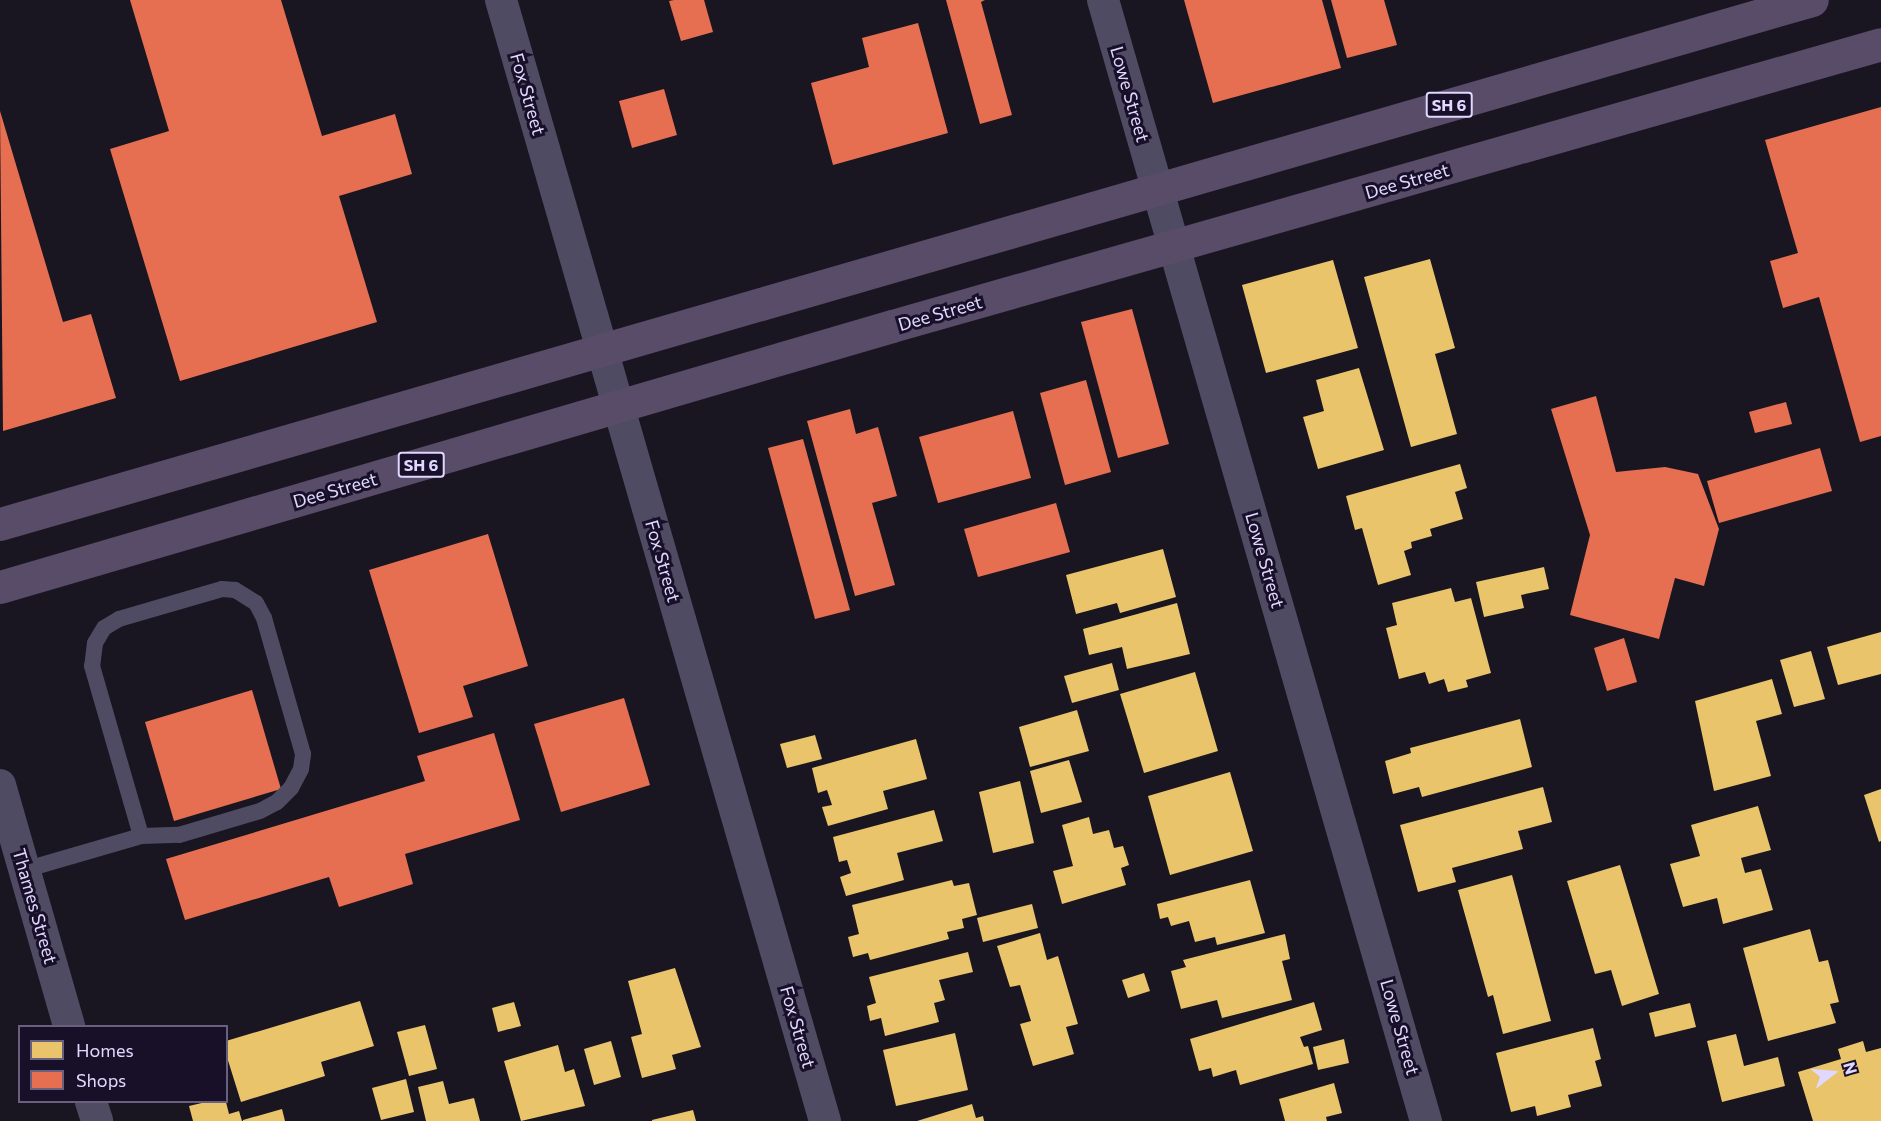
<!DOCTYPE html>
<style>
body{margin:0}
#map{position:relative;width:1881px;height:1121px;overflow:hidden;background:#191622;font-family:Commissioner,sans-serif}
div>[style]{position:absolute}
.homes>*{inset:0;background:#e9c46a}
.shops>*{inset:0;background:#e76f51}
.lane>*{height:16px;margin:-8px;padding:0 8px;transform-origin:8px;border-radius:8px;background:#4f4b63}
.street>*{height:32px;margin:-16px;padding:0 16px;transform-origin:16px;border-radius:16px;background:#4f4b63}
.primary>*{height:33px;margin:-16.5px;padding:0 16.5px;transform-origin:16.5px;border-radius:16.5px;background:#584c68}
span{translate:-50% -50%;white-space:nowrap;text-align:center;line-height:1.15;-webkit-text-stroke:6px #171028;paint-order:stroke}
.shield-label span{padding:2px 4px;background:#171028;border:2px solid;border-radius:4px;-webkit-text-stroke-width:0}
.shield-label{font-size:16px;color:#e0d8ff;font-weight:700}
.street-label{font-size:18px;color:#e0d8ff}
.legend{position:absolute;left:18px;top:1025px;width:210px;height:78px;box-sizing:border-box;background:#171028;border:2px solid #67607e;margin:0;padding:8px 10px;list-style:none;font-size:18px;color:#e0d8ff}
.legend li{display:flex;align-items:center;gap:12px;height:30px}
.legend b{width:30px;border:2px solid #67607e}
.north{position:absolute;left:1803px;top:1043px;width:60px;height:60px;-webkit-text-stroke:4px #171028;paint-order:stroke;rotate:74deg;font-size:16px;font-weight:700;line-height:24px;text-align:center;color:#e0d8ff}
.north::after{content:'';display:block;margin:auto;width:21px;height:27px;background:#e0d8ff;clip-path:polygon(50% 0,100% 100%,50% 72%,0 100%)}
</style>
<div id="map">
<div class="homes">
<div style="clip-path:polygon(1430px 259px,1455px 348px,1435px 354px,1457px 434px,1411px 447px,1364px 277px)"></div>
<div style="clip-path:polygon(1333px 260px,1358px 348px,1266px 373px,1242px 285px)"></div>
<div style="clip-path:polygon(1359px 368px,1384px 450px,1318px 469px,1303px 417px,1324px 411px,1316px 380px)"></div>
<div style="clip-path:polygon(1460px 464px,1467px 488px,1455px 492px,1463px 519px,1430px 529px,1432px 536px,1411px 542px,1412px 548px,1404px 551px,1411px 575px,1378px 585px,1362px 528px,1355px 530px,1346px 496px)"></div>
<div style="clip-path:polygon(1163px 549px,1176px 597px,1120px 613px,1117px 603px,1076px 614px,1066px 575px)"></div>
<div style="clip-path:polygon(1544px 567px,1549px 589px,1521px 595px,1524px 608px,1484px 617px,1476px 582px)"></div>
<div style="clip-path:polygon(1451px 588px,1455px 602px,1471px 598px,1491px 673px,1466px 680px,1468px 687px,1448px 692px,1444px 679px,1429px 684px,1425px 672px,1399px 679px,1386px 628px,1397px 625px,1392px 603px)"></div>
<div style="clip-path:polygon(1177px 603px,1190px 654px,1127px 669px,1122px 647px,1089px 655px,1083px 629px)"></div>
<div style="clip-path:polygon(1881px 632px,1881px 674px,1838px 685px,1827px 647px)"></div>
<div style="clip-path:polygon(1811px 651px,1825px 699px,1794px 707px,1780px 660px)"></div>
<div style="clip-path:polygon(1112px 663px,1119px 690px,1072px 703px,1064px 676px)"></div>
<div style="clip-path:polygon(1195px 672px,1218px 751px,1144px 773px,1120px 694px)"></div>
<div style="clip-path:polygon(1772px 679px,1782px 714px,1756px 721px,1771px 776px,1714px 791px,1695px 701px)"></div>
<div style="clip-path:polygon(1077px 710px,1089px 751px,1030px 767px,1019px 727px)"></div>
<div style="clip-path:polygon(1520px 719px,1532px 767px,1422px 797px,1419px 787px,1393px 794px,1385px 761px,1411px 753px,1410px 748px)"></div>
<div style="clip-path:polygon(815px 735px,822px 759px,787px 768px,780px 744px)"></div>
<div style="clip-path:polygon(916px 739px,927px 779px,883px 791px,888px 809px,828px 826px,822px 807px,832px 805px,827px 790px,818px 793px,812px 768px)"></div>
<div style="clip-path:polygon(1069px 760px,1082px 802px,1041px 813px,1030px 771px)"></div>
<div style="clip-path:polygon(1230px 772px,1253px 851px,1170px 875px,1148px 796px)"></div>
<div style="clip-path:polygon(1020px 781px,1034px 843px,993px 853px,979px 792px)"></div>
<div style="clip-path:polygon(1543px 787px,1552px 822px,1518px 831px,1523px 849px,1452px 868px,1456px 882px,1418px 892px,1400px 825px)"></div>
<div style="clip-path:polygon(1881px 789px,1881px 841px,1879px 842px,1864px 795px)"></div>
<div style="clip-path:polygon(1758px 806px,1771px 850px,1741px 858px,1745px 873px,1761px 869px,1773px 910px,1723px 924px,1717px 898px,1683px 907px,1670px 864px,1700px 856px,1691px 825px)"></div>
<div style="clip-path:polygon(934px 810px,943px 841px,897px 853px,904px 880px,846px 896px,840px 877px,851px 873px,847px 860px,839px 862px,833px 837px)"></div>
<div style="clip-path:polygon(1089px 817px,1093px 834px,1109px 830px,1114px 848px,1123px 846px,1129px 865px,1121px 868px,1126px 885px,1062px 904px,1053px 871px,1073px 866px,1062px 825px)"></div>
<div style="clip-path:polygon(1620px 865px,1659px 994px,1622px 1006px,1611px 970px,1595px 974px,1567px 881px)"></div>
<div style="clip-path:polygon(1512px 875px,1551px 1021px,1503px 1034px,1493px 995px,1488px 997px,1458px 890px)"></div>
<div style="clip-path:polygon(952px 880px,954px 886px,969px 883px,977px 915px,962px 919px,964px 928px,947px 932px,949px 939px,870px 960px,868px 953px,853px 957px,848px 937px,859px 934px,852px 905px)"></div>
<div style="clip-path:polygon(1250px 880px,1265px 933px,1217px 945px,1215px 937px,1195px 942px,1189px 921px,1171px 926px,1168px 917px,1160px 919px,1157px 904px)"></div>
<div style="clip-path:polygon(1032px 904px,1038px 928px,983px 942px,977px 918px)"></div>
<div style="clip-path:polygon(1810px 929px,1819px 962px,1828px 960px,1839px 1002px,1830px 1004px,1836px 1023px,1768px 1041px,1743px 948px)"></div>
<div style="clip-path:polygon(1040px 933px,1047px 960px,1058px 956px,1078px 1024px,1066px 1027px,1074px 1054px,1033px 1066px,1020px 1024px,1031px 1021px,1020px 985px,1010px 987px,997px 946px)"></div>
<div style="clip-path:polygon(1285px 934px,1290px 959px,1282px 961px,1292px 1000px,1222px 1018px,1217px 1000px,1181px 1009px,1171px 971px,1186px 967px,1183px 960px)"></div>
<div style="clip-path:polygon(968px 952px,973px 972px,939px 980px,945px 1000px,934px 1003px,939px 1022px,885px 1036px,881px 1018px,870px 1021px,867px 1006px,876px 1003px,869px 977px)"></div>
<div style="clip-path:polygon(675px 968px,701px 1047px,672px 1055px,676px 1069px,642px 1078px,631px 1037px,642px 1034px,628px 981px)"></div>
<div style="clip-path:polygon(1144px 973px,1150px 991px,1128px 998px,1122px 980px)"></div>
<div style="clip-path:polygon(360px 1001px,374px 1046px,321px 1062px,325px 1076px,241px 1102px,226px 1054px,226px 1041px)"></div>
<div style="clip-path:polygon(514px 1002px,521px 1026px,498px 1032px,492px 1008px)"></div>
<div style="clip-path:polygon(1314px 1002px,1322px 1030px,1300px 1037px,1304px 1047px,1308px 1046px,1313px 1064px,1240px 1085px,1236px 1070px,1213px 1077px,1211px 1068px,1199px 1071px,1190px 1039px)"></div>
<div style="clip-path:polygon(1690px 1003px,1696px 1027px,1655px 1037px,1649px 1013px)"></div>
<div style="clip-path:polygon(425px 1025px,437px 1069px,409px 1076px,397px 1032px)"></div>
<div style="clip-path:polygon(1593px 1028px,1601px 1059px,1595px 1061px,1602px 1086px,1568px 1095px,1571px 1107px,1537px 1116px,1535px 1106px,1511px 1112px,1496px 1053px)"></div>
<div style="clip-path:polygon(955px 1033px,968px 1090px,896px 1106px,883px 1050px)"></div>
<div style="clip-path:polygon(1736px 1034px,1744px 1066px,1778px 1057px,1785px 1086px,1722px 1102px,1707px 1041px)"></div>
<div style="clip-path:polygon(1344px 1039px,1349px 1063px,1318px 1070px,1313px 1047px)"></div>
<div style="clip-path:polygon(611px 1041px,621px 1077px,594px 1085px,584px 1049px)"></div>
<div style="clip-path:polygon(1863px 1041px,1866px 1052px,1881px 1048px,1881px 1121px,1813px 1121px,1798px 1072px,1841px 1059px,1838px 1049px)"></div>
<div style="clip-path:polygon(558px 1045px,565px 1072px,574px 1069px,585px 1106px,521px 1121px,504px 1061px)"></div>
<div style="clip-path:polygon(406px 1079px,414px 1112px,381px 1120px,372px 1088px)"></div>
<div style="clip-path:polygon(443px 1081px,449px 1104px,474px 1098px,480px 1121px,426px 1121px,418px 1087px)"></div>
<div style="clip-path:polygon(1334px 1083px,1342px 1113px,1326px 1117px,1327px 1121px,1285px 1121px,1279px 1099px)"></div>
<div style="clip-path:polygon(206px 1102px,226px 1102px,229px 1114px,239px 1111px,242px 1121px,193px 1121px,189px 1106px)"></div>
<div style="clip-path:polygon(972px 1104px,976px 1118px,983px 1116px,984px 1121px,917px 1121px)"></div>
<div style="clip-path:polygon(282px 1109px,285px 1121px,243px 1121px,243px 1120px)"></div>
<div style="clip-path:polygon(693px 1110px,696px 1121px,652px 1121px,652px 1120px)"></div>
</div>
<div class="shops">
<div style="clip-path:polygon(130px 0,281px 0,322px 136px,395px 114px,412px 174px,339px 196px,377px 322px,180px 381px,110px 149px,169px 131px)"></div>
<div style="clip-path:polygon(674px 0,704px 0,713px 32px,681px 41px,669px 1px)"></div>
<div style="clip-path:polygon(946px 0,985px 0,981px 2px,1012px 115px,980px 124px)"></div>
<div style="clip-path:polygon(1184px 0,1322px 0,1341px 68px,1213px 103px)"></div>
<div style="clip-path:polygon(1331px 0,1384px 0,1397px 45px,1347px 58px)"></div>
<div style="clip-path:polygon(918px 23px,948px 133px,833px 165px,811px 83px,869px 67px,862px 38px)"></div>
<div style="clip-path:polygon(664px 89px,677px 135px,632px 148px,619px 101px)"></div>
<div style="clip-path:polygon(1881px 107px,1881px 436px,1860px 442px,1819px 297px,1783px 308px,1770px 261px,1798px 253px,1765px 140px)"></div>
<div style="clip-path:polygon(0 111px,63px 322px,91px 314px,116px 398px,3px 431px)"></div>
<div style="clip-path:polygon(1132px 309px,1169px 444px,1118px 458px,1081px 322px)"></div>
<div style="clip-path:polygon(1086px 380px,1111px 472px,1065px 485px,1040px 393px)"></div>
<div style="clip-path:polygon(1596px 396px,1616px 472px,1665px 467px,1698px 474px,1719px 529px,1704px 586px,1675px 578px,1659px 639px,1570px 615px,1590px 535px,1551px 409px)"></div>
<div style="clip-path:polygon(1786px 402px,1792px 424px,1755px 433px,1749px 412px)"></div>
<div style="clip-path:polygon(850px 409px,856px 434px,878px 427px,897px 496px,872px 503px,895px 585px,855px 596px,807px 421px)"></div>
<div style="clip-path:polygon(1013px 411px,1031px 478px,938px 503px,919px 437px)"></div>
<div style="clip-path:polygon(803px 439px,850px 610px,815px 619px,768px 448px)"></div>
<div style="clip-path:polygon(1820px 448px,1832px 491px,1719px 523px,1707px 481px)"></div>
<div style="clip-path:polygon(1056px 503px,1070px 552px,978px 577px,964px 529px)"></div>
<div style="clip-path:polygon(488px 534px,528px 666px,463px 686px,473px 717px,419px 733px,369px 570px)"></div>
<div style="clip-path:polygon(1624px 638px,1637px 682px,1607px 691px,1594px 648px)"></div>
<div style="clip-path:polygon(252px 690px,281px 789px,174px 821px,145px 722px)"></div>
<div style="clip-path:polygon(624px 698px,650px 785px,561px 812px,534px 724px)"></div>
<div style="clip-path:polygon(494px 733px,520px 820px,405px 854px,413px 884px,339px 907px,329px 877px,185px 920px,166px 859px,425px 781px,417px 756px)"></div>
</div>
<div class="lane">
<div style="left:24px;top:870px;width:122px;rotate:-16.2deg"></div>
<div style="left:141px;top:836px;width:38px;rotate:-2deg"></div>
<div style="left:179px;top:835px;width:84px;rotate:-16.5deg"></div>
<div style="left:260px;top:811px;width:19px;rotate:-28deg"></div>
<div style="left:277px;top:802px;width:20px;rotate:-45deg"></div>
<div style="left:291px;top:788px;width:21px;rotate:-62deg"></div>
<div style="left:301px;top:769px;width:15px;rotate:-82deg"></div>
<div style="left:303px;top:754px;width:141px;rotate:-106deg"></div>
<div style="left:264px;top:618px;width:17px;rotate:-118deg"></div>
<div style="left:256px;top:603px;width:25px;rotate:-148deg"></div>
<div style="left:235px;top:590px;width:13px;rotate:-176deg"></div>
<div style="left:222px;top:589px;width:107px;rotate:163.8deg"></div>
<div style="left:119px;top:619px;width:17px;rotate:149deg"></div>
<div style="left:104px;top:628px;width:17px;rotate:121deg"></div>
<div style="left:95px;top:643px;width:23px;rotate:97deg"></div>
<div style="left:92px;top:666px;width:177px;rotate:73.9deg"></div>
</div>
<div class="street">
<div style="left:501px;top:0;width:1167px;rotate:73.88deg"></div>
<div style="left:1103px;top:0;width:1167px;rotate:73.93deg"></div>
<div style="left:0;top:785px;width:251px;rotate:74deg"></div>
<div style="left:91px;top:1102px;width:20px;rotate:72deg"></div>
</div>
<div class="primary">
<div style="left:0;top:524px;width:1886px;rotate:-16.13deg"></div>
<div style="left:0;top:587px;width:929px;rotate:-16.31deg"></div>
<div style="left:892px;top:326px;width:1028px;rotate:-15.91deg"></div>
</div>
<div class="shield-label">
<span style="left:1449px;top:105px">SH 6</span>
<span style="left:421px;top:465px">SH 6</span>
</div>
<div class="street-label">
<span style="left:528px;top:94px;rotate:74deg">Fox Street</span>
<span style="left:1130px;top:94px;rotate:74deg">Lowe Street</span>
<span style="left:1407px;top:181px;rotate:-16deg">Dee Street</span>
<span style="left:940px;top:313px;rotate:-16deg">Dee Street</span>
<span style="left:335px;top:490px;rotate:-16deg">Dee Street</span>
<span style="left:1265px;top:560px;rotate:74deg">Lowe Street</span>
<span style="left:663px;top:561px;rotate:74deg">Fox Street</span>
<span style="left:35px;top:906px;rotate:74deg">Thames Street</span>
<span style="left:798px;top:1027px;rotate:74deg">Fox Street</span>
<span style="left:1400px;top:1027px;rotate:74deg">Lowe Street</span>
</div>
<ul class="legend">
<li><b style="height:16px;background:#e9c46a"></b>Homes</li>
<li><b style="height:16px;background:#e76f51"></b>Shops</li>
</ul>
<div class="north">N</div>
</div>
